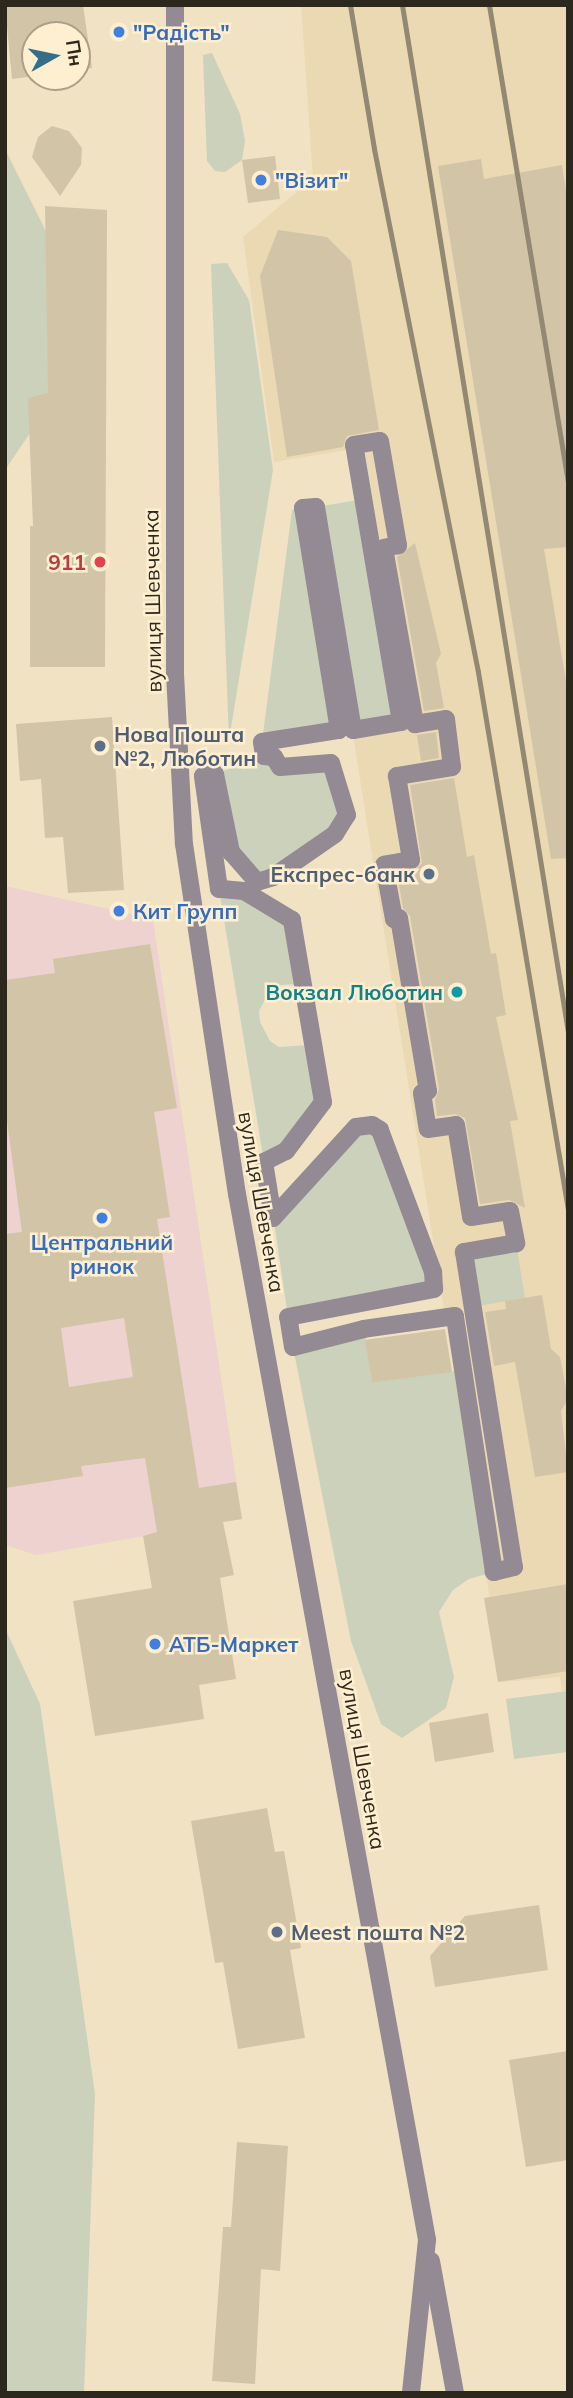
<!DOCTYPE html>
<meta charset="utf-8">
<style>
body{margin:0}
#map{position:relative;width:573px;height:2398px;overflow:hidden;background:#f1e2c4;font-family:Mulish,sans-serif}
div>[style]{position:absolute}
.commercial>*{inset:0;background:#edd2d0}
.built>*{inset:0;background:#ebd9b4}
.green>*{inset:0;background:#cbd1ba}
.building>*{inset:0;background:#d2c4a7}
.minor>*{height:18px;margin:-9px;padding:0 9px;transform-origin:9px;border-radius:9px;background:#948a94}
.rail>*{height:5px;margin:-2.5px;padding:0 2.5px;transform-origin:2.5px;border-radius:2.5px;background:#928873}
.dots>*{width:19px;height:19px;translate:-50% -50%;box-sizing:border-box;border:4px solid #feefd1;border-radius:50%}
span{translate:-50% -50%;white-space:nowrap;text-align:center;line-height:1.15;-webkit-text-stroke:5px #feefd1;paint-order:stroke}
.shop-label{font-size:21px;color:#366cbe;font-weight:700}
.left{translate:0 -50%;text-align:left}
.health-label{font-size:21px;color:#be3a42;font-weight:700}
.right{translate:-100% -50%;text-align:right}
.street-label{font-size:21px;color:#2d281d}
.service-label{font-size:21px;color:#4e5e75;font-weight:700}
.culture-label{font-size:21px;color:#0d838f;font-weight:700}
.frame{position:absolute;inset:0;border:7px solid #2d281d;pointer-events:none}
.north{position:absolute;left:21px;top:21px;width:70px;height:70px;box-sizing:border-box;background:#feefd1;border:2px solid #aa9f89;border-radius:50%;rotate:81deg;font-size:19px;font-weight:700;line-height:28px;text-align:center;color:#2d281d}
.north::after{content:'';display:block;margin:auto;width:24px;height:32px;background:#366e88;clip-path:polygon(50% 0,100% 100%,50% 72%,0 100%)}
</style>
<div id="map">
<div class="commercial">
<div style="clip-path:polygon(5px 886px,153px 919px,242px 1519px,36px 1555px,5px 1545px)"></div>
</div>
<div class="built">
<div style="clip-path:polygon(301px 5px,568px 5px,568px 1730px,560px 1677px,503px 1682px,353px 735px,359px 448px,274px 462px,243px 237px,313px 178px)"></div>
</div>
<div class="green">
<div style="clip-path:polygon(212px 53px,240px 114px,245px 141px,242px 160px,225px 172px,215px 171px,207px 161px,203px 55px)"></div>
<div style="clip-path:polygon(5px 149px,97px 334px,5px 470px)"></div>
<div style="clip-path:polygon(227px 263px,249px 300px,273px 470px,229px 740px,211px 264px)"></div>
<div style="clip-path:polygon(364px 499px,401px 722px,353px 730px,316px 507px)"></div>
<div style="clip-path:polygon(303px 508px,339px 730px,262px 742px,292px 510px)"></div>
<div style="clip-path:polygon(264px 756px,280px 767px,320px 761px,347px 815px,273px 877px,247px 874px,215px 774px)"></div>
<div style="clip-path:polygon(219px 889px,292px 920px,302px 984px,279px 985px,270px 991px,259px 1011px,260px 1022px,270px 1041px,279px 1047px,310px 1045px,323px 1102px,264px 1162px)"></div>
<div style="clip-path:polygon(372px 1125px,434px 1289px,288px 1317px,273px 1215px,356px 1127px)"></div>
<div style="clip-path:polygon(516px 1243px,525px 1298px,473px 1307px,464px 1252px)"></div>
<div style="clip-path:polygon(364px 1329px,372px 1383px,463px 1370px,494px 1572px,469px 1579px,453px 1590px,439px 1612px,454px 1677px,446px 1708px,402px 1738px,381px 1724px,351px 1641px,293px 1347px)"></div>
<div style="clip-path:polygon(5px 1628px,40px 1704px,95px 2094px,84px 2393px,5px 2393px)"></div>
<div style="clip-path:polygon(568px 1691px,568px 1752px,514px 1759px,506px 1699px)"></div>
</div>
<div class="building">
<div style="clip-path:polygon(5px 5px,83px 5px,92px 68px,77px 70px,77px 35px,35px 35px,35px 76px,12px 79px)"></div>
<div style="clip-path:polygon(52px 126px,69px 131px,82px 148px,81px 165px,60px 196px,32px 157px,38px 137px)"></div>
<div style="clip-path:polygon(275px 156px,280px 199px,248px 203px,242px 160px)"></div>
<div style="clip-path:polygon(481px 159px,484px 179px,562px 165px,568px 203px,568px 547px,544px 549px,568px 693px,568px 858px,551px 859px,438px 166px)"></div>
<div style="clip-path:polygon(45px 206px,107px 210px,105px 667px,30px 667px,30px 526px,33px 526px,28px 398px,48px 393px)"></div>
<div style="clip-path:polygon(278px 230px,327px 237px,351px 261px,379px 430px,347px 436px,343px 447px,287px 457px,260px 276px)"></div>
<div style="clip-path:polygon(415px 543px,441px 654px,436px 663px,444px 708px,424px 711px,397px 557px)"></div>
<div style="clip-path:polygon(112px 717px,124px 890px,68px 893px,63px 837px,45px 838px,41px 779px,20px 781px,16px 724px)"></div>
<div style="clip-path:polygon(436px 732px,439px 758px,421px 761px,417px 735px)"></div>
<div style="clip-path:polygon(454px 778px,467px 857px,474px 855px,491px 954px,496px 953px,506px 1015px,496px 1017px,518px 1120px,510px 1121px,525px 1208px,509px 1200px,480px 1204px,465px 1118px,455px 1114px,437px 1116px,435px 1100px,439px 1089px,410px 916px,403px 908px,397px 874px,414px 871px,422px 863px,410px 785px)"></div>
<div style="clip-path:polygon(evenodd,150px 944px,177px 1108px,154px 1112px,170px 1217px,157px 1219px,199px 1488px,236px 1482px,242px 1519px,223px 1522px,234px 1575px,220px 1578px,236px 1679px,199px 1685px,204px 1719px,95px 1736px,73px 1601px,152px 1588px,143px 1536px,157px 1532px,145px 1458px,81px 1466px,83px 1476px,5px 1488px,5px 1234px,22px 1232px,5px 1106px,5px 980px,55px 973px,53px 959px,150px 944px,124px 1318px,133px 1377px,69px 1387px,61px 1328px,124px 1318px)"></div>
<div style="clip-path:polygon(542px 1295px,551px 1349px,560px 1357px,568px 1399px,561px 1411px,568px 1472px,535px 1477px,515px 1362px,494px 1366px,485px 1312px,506px 1309px,505px 1301px)"></div>
<div style="clip-path:polygon(445px 1329px,452px 1372px,372px 1383px,365px 1340px)"></div>
<div style="clip-path:polygon(568px 1584px,568px 1671px,498px 1682px,484px 1598px)"></div>
<div style="clip-path:polygon(488px 1713px,494px 1752px,435px 1762px,429px 1723px)"></div>
<div style="clip-path:polygon(267px 1808px,275px 1852px,284px 1851px,301px 1948px,290px 1950px,305px 2038px,238px 2049px,223px 1962px,215px 1963px,191px 1821px)"></div>
<div style="clip-path:polygon(539px 1905px,548px 1970px,435px 1987px,430px 1956px,465px 1916px)"></div>
<div style="clip-path:polygon(568px 2051px,568px 2160px,526px 2167px,509px 2060px)"></div>
<div style="clip-path:polygon(237px 2142px,288px 2146px,280px 2271px,261px 2269px,255px 2384px,212px 2381px,223px 2227px,231px 2227px)"></div>
</div>
<div class="minor">
<div style="left:175px;top:5px;width:669px;rotate:90deg"></div>
<div style="left:175px;top:674px;width:170px;rotate:87deg"></div>
<div style="left:184px;top:844px;width:354px;rotate:81.4deg"></div>
<div style="left:237px;top:1194px;width:1063px;rotate:79.7deg"></div>
<div style="left:427px;top:2240px;width:154px;rotate:96deg"></div>
<div style="left:380px;top:441px;width:106px;rotate:80.2deg"></div>
<div style="left:398px;top:545px;width:14px;rotate:168deg"></div>
<div style="left:384px;top:548px;width:179px;rotate:80deg"></div>
<div style="left:415px;top:724px;width:31px;rotate:-9deg"></div>
<div style="left:446px;top:719px;width:48px;rotate:82.9deg"></div>
<div style="left:452px;top:767px;width:56px;rotate:170.7deg"></div>
<div style="left:397px;top:776px;width:85px;rotate:80.5deg"></div>
<div style="left:411px;top:860px;width:27px;rotate:170deg"></div>
<div style="left:384px;top:865px;width:55px;rotate:79.5deg"></div>
<div style="left:394px;top:919px;width:5px;rotate:-11deg"></div>
<div style="left:399px;top:918px;width:175px;rotate:80.5deg"></div>
<div style="left:428px;top:1091px;width:6px;rotate:162deg"></div>
<div style="left:422px;top:1093px;width:36px;rotate:81deg"></div>
<div style="left:428px;top:1129px;width:28px;rotate:-8deg"></div>
<div style="left:456px;top:1125px;width:93px;rotate:80.7deg"></div>
<div style="left:471px;top:1217px;width:39px;rotate:-9deg"></div>
<div style="left:510px;top:1211px;width:33px;rotate:79deg"></div>
<div style="left:516px;top:1243px;width:53px;rotate:170.2deg"></div>
<div style="left:464px;top:1252px;width:319px;rotate:81deg"></div>
<div style="left:514px;top:1567px;width:21px;rotate:166deg"></div>
<div style="left:494px;top:1572px;width:259px;rotate:-98.7deg"></div>
<div style="left:455px;top:1316px;width:92px;rotate:171.9deg"></div>
<div style="left:364px;top:1329px;width:73px;rotate:165.8deg"></div>
<div style="left:293px;top:1347px;width:30px;rotate:-99deg"></div>
<div style="left:288px;top:1317px;width:149px;rotate:-10.9deg"></div>
<div style="left:434px;top:1289px;width:17px;rotate:-93deg"></div>
<div style="left:433px;top:1272px;width:152px;rotate:-110.5deg"></div>
<div style="left:380px;top:1130px;width:9px;rotate:-148deg"></div>
<div style="left:372px;top:1125px;width:16px;rotate:173deg"></div>
<div style="left:356px;top:1127px;width:123px;rotate:132.4deg"></div>
<div style="left:273px;top:1218px;width:57px;rotate:-99.1deg"></div>
<div style="left:264px;top:1162px;width:25px;rotate:-27deg"></div>
<div style="left:286px;top:1151px;width:61px;rotate:-52.9deg"></div>
<div style="left:323px;top:1102px;width:185px;rotate:-99.7deg"></div>
<div style="left:292px;top:920px;width:56px;rotate:-148.9deg"></div>
<div style="left:244px;top:891px;width:25px;rotate:-175deg"></div>
<div style="left:219px;top:889px;width:114px;rotate:-98.1deg"></div>
<div style="left:203px;top:776px;width:12px;rotate:-9deg"></div>
<div style="left:215px;top:774px;width:80px;rotate:78.4deg"></div>
<div style="left:231px;top:852px;width:40px;rotate:49deg"></div>
<div style="left:257px;top:882px;width:17px;rotate:-17deg"></div>
<div style="left:273px;top:877px;width:75px;rotate:-34.7deg"></div>
<div style="left:335px;top:834px;width:22px;rotate:-58deg"></div>
<div style="left:347px;top:815px;width:54px;rotate:-107.1deg"></div>
<div style="left:331px;top:763px;width:51px;rotate:175.5deg"></div>
<div style="left:280px;top:767px;width:12px;rotate:-121deg"></div>
<div style="left:274px;top:757px;width:10px;rotate:-174deg"></div>
<div style="left:264px;top:756px;width:14px;rotate:-98deg"></div>
<div style="left:262px;top:742px;width:78px;rotate:-8.9deg"></div>
<div style="left:339px;top:730px;width:225px;rotate:-99.2deg"></div>
<div style="left:303px;top:508px;width:13px;rotate:-4deg"></div>
<div style="left:316px;top:507px;width:226px;rotate:80.6deg"></div>
<div style="left:353px;top:730px;width:49px;rotate:-9.5deg"></div>
<div style="left:401px;top:722px;width:281px;rotate:-99.6deg"></div>
<div style="left:354px;top:445px;width:26px;rotate:-9deg"></div>
<div style="left:431px;top:2261px;width:134px;rotate:79.7deg"></div>
</div>
<div class="rail">
<div style="left:350px;top:5px;width:146px;rotate:80.5deg"></div>
<div style="left:374px;top:149px;width:533px;rotate:78.75deg"></div>
<div style="left:478px;top:672px;width:545px;rotate:80.5deg"></div>
<div style="left:402px;top:5px;width:1040px;rotate:80.82deg"></div>
<div style="left:489px;top:5px;width:483px;rotate:80.6deg"></div>
</div>
<div class="dots">
<div style="left:119px;top:32px;background:#3f7fe0"></div>
<div style="left:261px;top:180px;background:#3f7fe0"></div>
<div style="left:100px;top:562px;background:#e0444e"></div>
<div style="left:100px;top:746px;background:#5c6f8a"></div>
<div style="left:429px;top:874px;background:#5c6f8a"></div>
<div style="left:119px;top:911px;background:#3f7fe0"></div>
<div style="left:457px;top:992px;background:#0f9aa8"></div>
<div style="left:102px;top:1218px;background:#3f7fe0"></div>
<div style="left:155px;top:1644px;background:#3f7fe0"></div>
<div style="left:277px;top:1932px;background:#5c6f8a"></div>
</div>
<div class="shop-label">
<span class="left" style="left:133px;top:32px">"Радість"</span>
<span class="left" style="left:275px;top:180px">"Візит"</span>
<span class="left" style="left:133px;top:911px">Кит Групп</span>
<span style="left:102px;top:1254px">Центральний<br>ринок</span>
<span class="left" style="left:169px;top:1644px">АТБ-Маркет</span>
</div>
<div class="health-label">
<span class="right" style="left:86px;top:562px">911</span>
</div>
<div class="street-label">
<span style="left:152px;top:601px;rotate:-91deg">вулиця Шевченка</span>
<span style="left:262px;top:1202px;rotate:80deg">вулиця Шевченка</span>
<span style="left:363px;top:1759px;rotate:80deg">вулиця Шевченка</span>
</div>
<div class="service-label">
<span class="left" style="left:114px;top:746px">Нова Пошта<br>№2, Люботин</span>
<span class="right" style="left:415px;top:874px">Експрес-банк</span>
<span class="left" style="left:291px;top:1932px">Meest пошта №2</span>
</div>
<div class="culture-label">
<span class="right" style="left:443px;top:992px">Вокзал Люботин</span>
</div>
<div class="frame"></div>
<div class="north">Пн</div>
</div>
